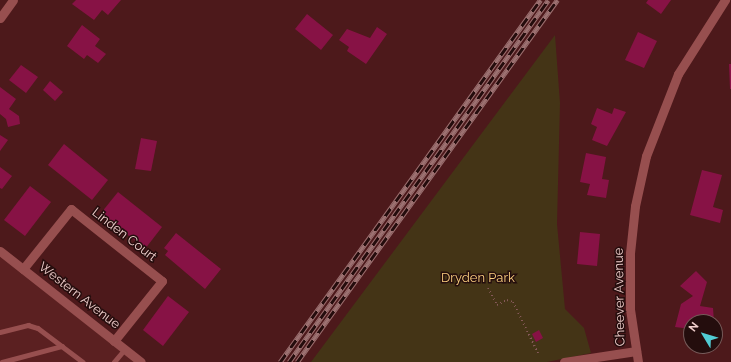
<!DOCTYPE html>
<style>
body{margin:0}
#map{position:relative;width:731px;height:362px;overflow:hidden;background:#4d191b;font-family:Raleway,sans-serif}
div>[style]{position:absolute}
.built>*{inset:0;background:#5b2021}
.green>*{inset:0;background:#443416}
.building>*{inset:0;background:#871245}
.path>*{height:2px;margin-top:-1px;transform-origin:0;background:repeating-linear-gradient(90deg,#865959 0 1px,transparent 0 4px)}
.service>*{height:4.5px;margin:-2.25px;padding:0 2.25px;transform-origin:2.25px;border-radius:2.25px;background:#974f4f}
.minor>*{height:9px;margin:-4.5px;padding:0 4.5px;transform-origin:4.5px;border-radius:4.5px;background:#974f4f}
.rail>*{height:4.5px;margin-top:-2.25px;transform-origin:0;background:repeating-linear-gradient(90deg,#240d0d 0 9px,#9c7171 0 18px);box-sizing:border-box;border-block:1px solid #9c7171}
span{translate:-50% -50%;white-space:nowrap;text-align:center;line-height:1.15;-webkit-text-stroke:3px #240d0d;paint-order:stroke}
.street-label{font-size:13px;color:#f0cecc}
.park-label{font-size:13px;color:#fbcf7f}
.north{position:absolute;left:683px;top:314px;width:40px;height:40px;box-sizing:border-box;background:#240d0d;border:1px solid #765a59;border-radius:50%;rotate:308deg;font-size:11px;font-weight:700;line-height:16px;text-align:center;color:#f0cecc}
.north::after{content:'';display:block;margin:auto;width:14px;height:18px;background:#51ccd4;clip-path:polygon(50% 0,100% 100%,50% 72%,0 100%)}
</style>
<div id="map">
<div class="built">
<div style="clip-path:polygon(0 255px,134px 362px,0 362px)"></div>
</div>
<div class="green">
<div style="clip-path:polygon(555px 35px,560px 103px,557px 224px,565px 309px,584px 328px,591px 353px,547px 362px,311px 362px)"></div>
</div>
<div class="building">
<div style="clip-path:polygon(76px 0,121px 0,108px 15px,102px 10px,94px 20px,72px 4px)"></div>
<div style="clip-path:polygon(648px 0,671px 0,661px 14px,646px 3px)"></div>
<div style="clip-path:polygon(307px 14px,333px 35px,321px 50px,295px 29px)"></div>
<div style="clip-path:polygon(82px 25px,100px 39px,95px 46px,106px 54px,98px 63px,87px 55px,84px 59px,67px 46px)"></div>
<div style="clip-path:polygon(377px 27px,387px 34px,366px 64px,347px 51px,349px 47px,339px 40px,347px 29px,370px 38px)"></div>
<div style="clip-path:polygon(638px 32px,657px 41px,644px 68px,625px 60px)"></div>
<div style="clip-path:polygon(729px 64px,731px 64px,731px 89px,730px 89px)"></div>
<div style="clip-path:polygon(21px 65px,38px 77px,26px 93px,9px 80px)"></div>
<div style="clip-path:polygon(50px 81px,63px 92px,55px 101px,43px 90px)"></div>
<div style="clip-path:polygon(0 87px,16px 99px,9px 109px,19px 116px,20px 124px,8px 127px,6px 119px,0 114px)"></div>
<div style="clip-path:polygon(597px 108px,612px 114px,614px 108px,626px 112px,607px 146px,592px 140px,597px 127px,591px 124px)"></div>
<div style="clip-path:polygon(0 135px,8px 140px,0 151px)"></div>
<div style="clip-path:polygon(141px 138px,157px 141px,151px 171px,135px 169px)"></div>
<div style="clip-path:polygon(64px 144px,108px 180px,92px 200px,48px 165px)"></div>
<div style="clip-path:polygon(586px 153px,606px 157px,602px 179px,609px 180px,606px 198px,587px 195px,590px 184px,580px 182px)"></div>
<div style="clip-path:polygon(0 167px,12px 176px,2px 189px,0 188px)"></div>
<div style="clip-path:polygon(702px 170px,722px 175px,713px 207px,723px 210px,720px 223px,690px 215px)"></div>
<div style="clip-path:polygon(30px 186px,51px 202px,25px 236px,4px 220px)"></div>
<div style="clip-path:polygon(118px 192px,162px 227px,145px 249px,101px 213px)"></div>
<div style="clip-path:polygon(580px 232px,600px 234px,597px 266px,577px 264px)"></div>
<div style="clip-path:polygon(176px 233px,221px 269px,205px 289px,165px 255px,168px 251px,164px 248px)"></div>
<div style="clip-path:polygon(696px 271px,707px 282px,700px 306px,713px 308px,714px 322px,691px 322px,691px 329px,675px 327px,681px 304px,693px 296px,680px 286px)"></div>
<div style="clip-path:polygon(168px 296px,189px 312px,163px 346px,143px 330px)"></div>
<div style="clip-path:polygon(539px 330px,543px 338px,536px 342px,532px 334px)"></div>
</div>
<div class="path">
<div style="left:488px;top:288px;width:19px;rotate:62deg"></div>
<div style="left:497px;top:305px;width:11px;rotate:-27deg"></div>
<div style="left:507px;top:300px;width:6px;rotate:18deg"></div>
<div style="left:513px;top:302px;width:57px;rotate:63.9deg"></div>
</div>
<div class="service">
<div style="left:0;top:332px;width:29px;rotate:-14deg"></div>
<div style="left:28px;top:325px;width:10px;rotate:17deg"></div>
<div style="left:38px;top:328px;width:56px;rotate:37.1deg"></div>
<div style="left:2px;top:362px;width:62px;rotate:-14.9deg"></div>
<div style="left:114px;top:362px;width:17px;rotate:-50deg"></div>
</div>
<div class="minor">
<div style="left:0;top:18px;width:22px;rotate:-54deg"></div>
<div style="left:0;top:251px;width:179px;rotate:38.2deg"></div>
<div style="left:23px;top:269px;width:77px;rotate:-51.3deg"></div>
<div style="left:71px;top:209px;width:116px;rotate:38.4deg"></div>
<div style="left:162px;top:281px;width:77px;rotate:128.7deg"></div>
<div style="left:564px;top:362px;width:73px;rotate:-8.7deg"></div>
<div style="left:638px;top:362px;width:54px;rotate:-98.6deg"></div>
<div style="left:630px;top:309px;width:56px;rotate:-90deg"></div>
<div style="left:630px;top:253px;width:47px;rotate:-83.9deg"></div>
<div style="left:635px;top:206px;width:51px;rotate:-77.6deg"></div>
<div style="left:646px;top:156px;width:88px;rotate:-68.7deg"></div>
<div style="left:678px;top:74px;width:88px;rotate:-57.6deg"></div>
</div>
<div class="rail">
<div style="left:280px;top:362px;width:446px;rotate:-54.3deg"></div>
<div style="left:289px;top:362px;width:445px;rotate:-54.4deg"></div>
<div style="left:297px;top:362px;width:446px;rotate:-54.3deg"></div>
</div>
<div class="street-label">
<span style="left:124px;top:235px;rotate:38deg">Linden Court</span>
<span style="left:79px;top:296px;rotate:38deg">Western Avenue</span>
<span style="left:620px;top:297px;rotate:-91deg">Cheever Avenue</span>
</div>
<div class="park-label">
<span style="left:478px;top:278px">Dryden Park</span>
</div>
<div class="north">N</div>
</div>
